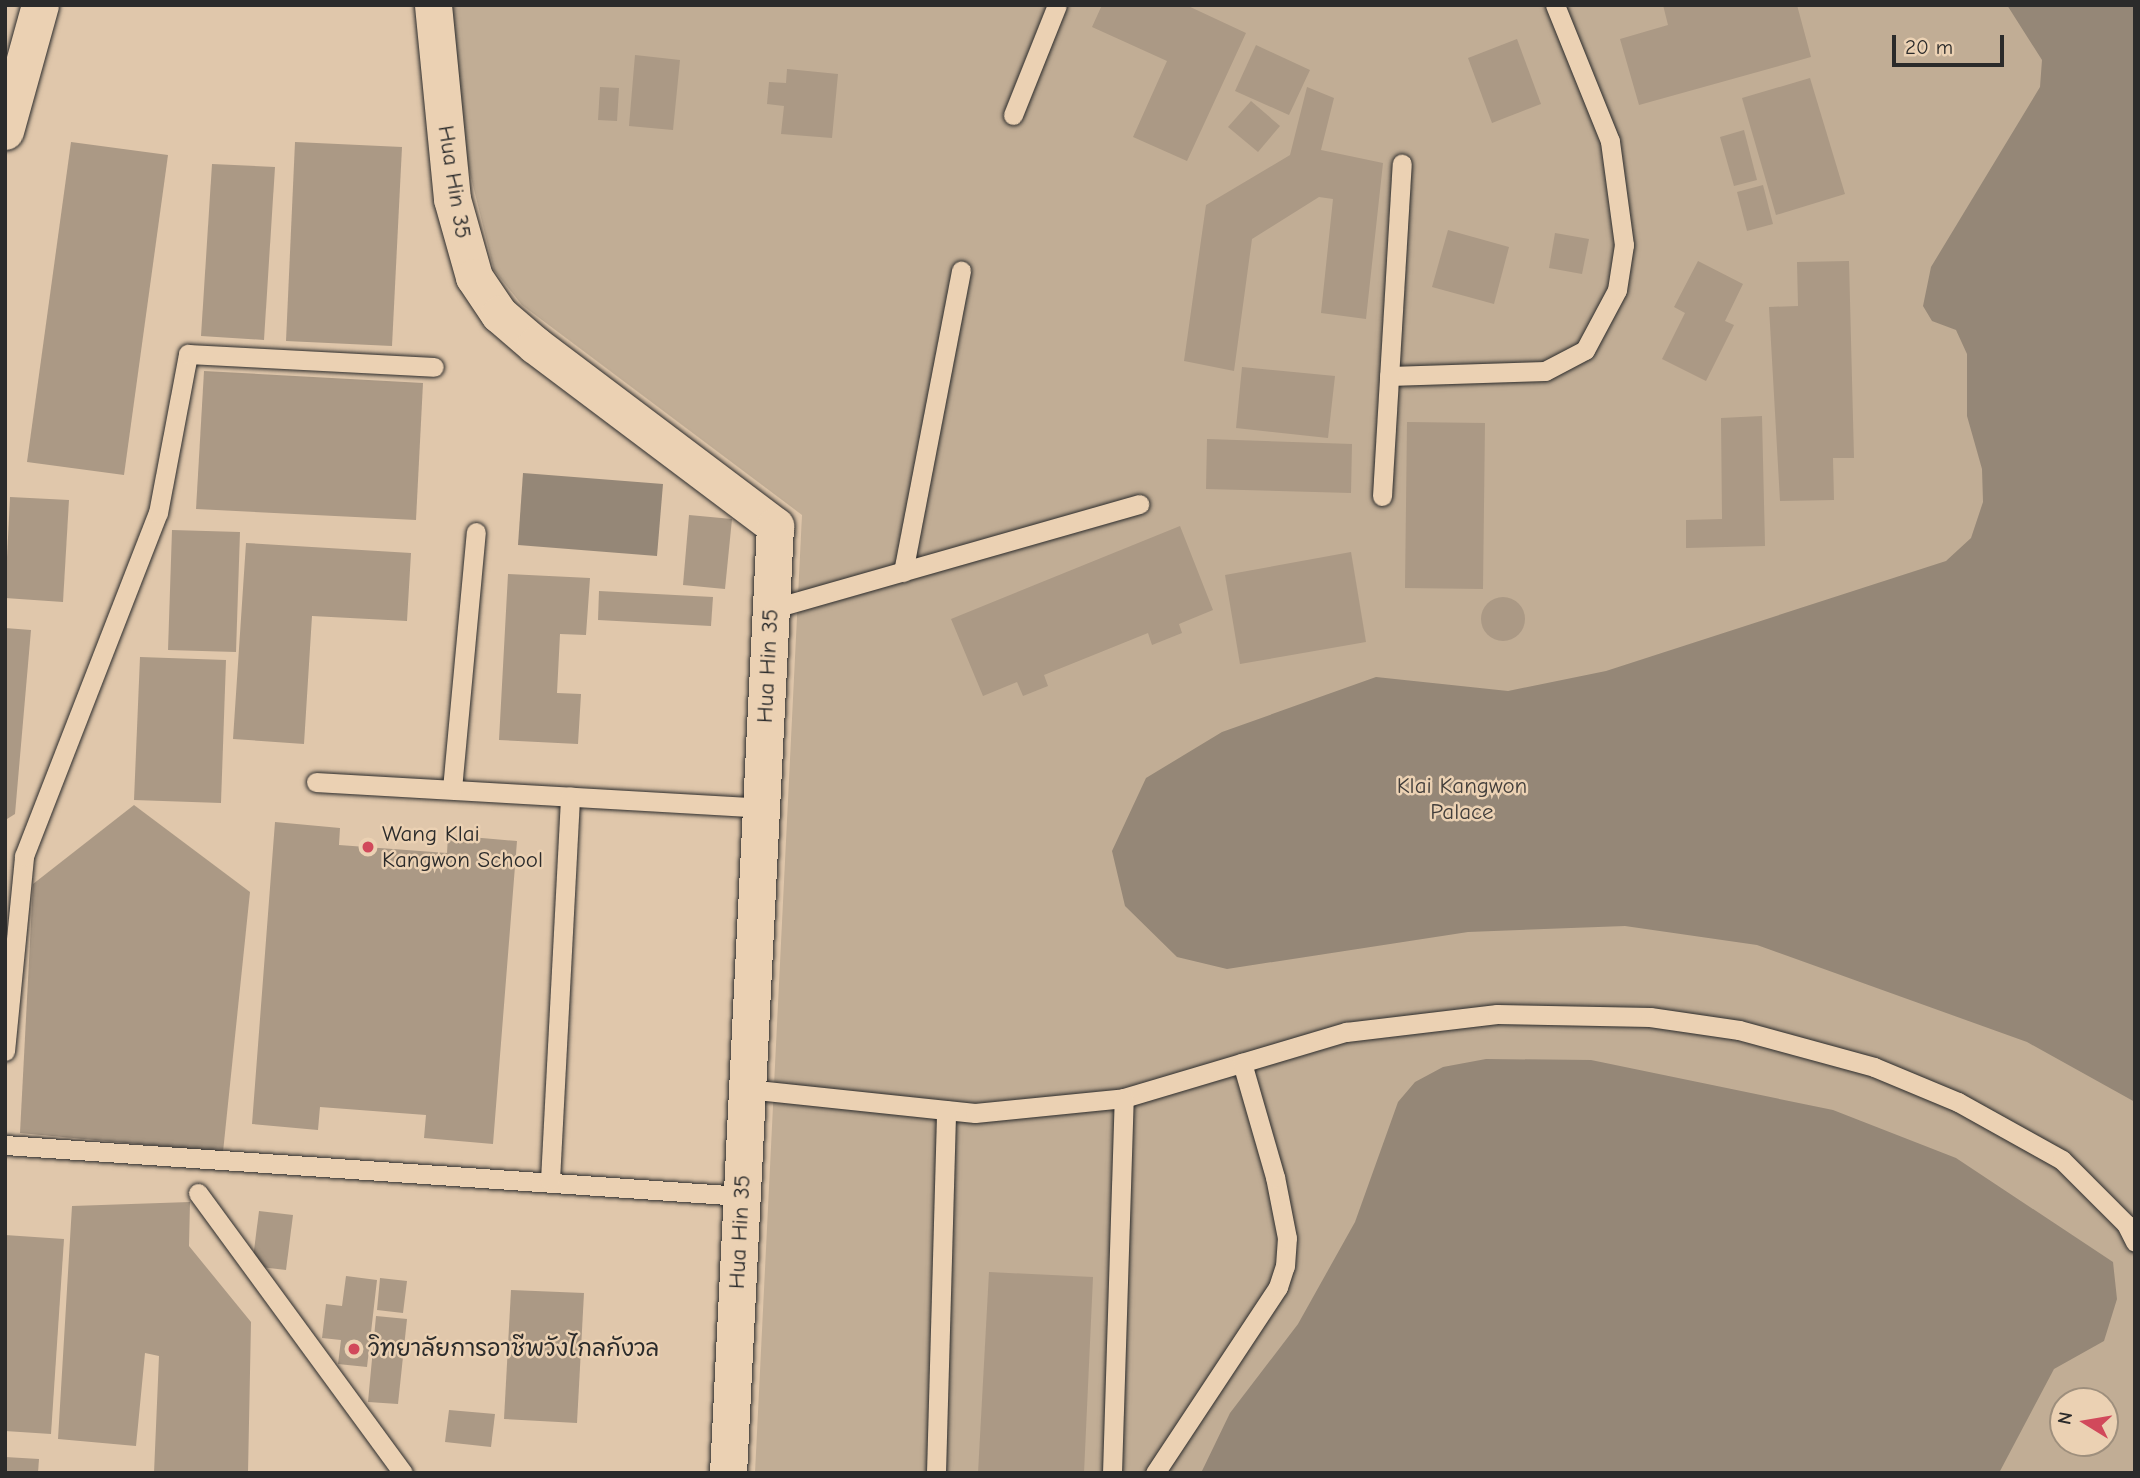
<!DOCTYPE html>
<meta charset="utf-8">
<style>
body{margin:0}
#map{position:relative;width:2140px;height:1478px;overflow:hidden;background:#e0c7ab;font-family:"Comic Neue","Playpen Sans Thai",sans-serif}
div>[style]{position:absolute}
.green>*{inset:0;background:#c1ad95}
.water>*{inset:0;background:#958777}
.building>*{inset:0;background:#ab9985}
.round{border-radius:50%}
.roads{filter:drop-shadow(0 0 2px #2b2b2b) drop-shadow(0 0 2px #2b2b2b)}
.lane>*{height:19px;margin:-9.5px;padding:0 9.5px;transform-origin:9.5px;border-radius:9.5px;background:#ebd1b3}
.street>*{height:37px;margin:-18.5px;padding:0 18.5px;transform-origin:18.5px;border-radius:18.5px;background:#ebd1b3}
.dots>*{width:19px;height:19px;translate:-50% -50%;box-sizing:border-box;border:4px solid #ebd1b3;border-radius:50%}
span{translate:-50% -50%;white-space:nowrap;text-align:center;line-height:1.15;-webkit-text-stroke:5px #ebd1b3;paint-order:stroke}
.street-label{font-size:23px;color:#2b2b2b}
.park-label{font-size:23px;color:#423e3b}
.poi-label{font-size:23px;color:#2b2b2b}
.left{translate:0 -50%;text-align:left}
.frame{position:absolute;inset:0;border:7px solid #2b2b2b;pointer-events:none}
.north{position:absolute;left:2049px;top:1387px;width:70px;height:70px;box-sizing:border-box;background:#ebd1b3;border:2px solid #9e8f7d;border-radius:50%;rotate:281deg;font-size:19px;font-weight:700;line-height:28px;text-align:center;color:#2b2b2b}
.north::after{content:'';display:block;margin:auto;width:24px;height:32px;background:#d1495b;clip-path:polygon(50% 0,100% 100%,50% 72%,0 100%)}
.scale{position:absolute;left:1892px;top:35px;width:112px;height:32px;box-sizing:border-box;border:4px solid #2b2b2b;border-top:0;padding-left:9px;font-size:21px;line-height:24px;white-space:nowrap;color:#2b2b2b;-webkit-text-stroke:5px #ebd1b3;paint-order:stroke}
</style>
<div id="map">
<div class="green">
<div style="clip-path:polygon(evenodd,444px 5px,2135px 5px,2135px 1473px,755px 1473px,802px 515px,522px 305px,494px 270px,460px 133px,444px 5px,2063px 1401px,2105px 1401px,2105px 1443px,2063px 1443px,2063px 1401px)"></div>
</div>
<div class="water">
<div style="clip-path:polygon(2007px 5px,2135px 5px,2135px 1102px,2027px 1042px,1757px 945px,1625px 926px,1468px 932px,1227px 969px,1177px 957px,1125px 906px,1112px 851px,1146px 778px,1222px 732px,1376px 677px,1508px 691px,1606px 671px,1946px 561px,1971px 538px,1983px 502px,1982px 469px,1967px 416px,1967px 354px,1956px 330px,1932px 321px,1923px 306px,1931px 267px,2040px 87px,2042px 60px)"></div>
<div style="clip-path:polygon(523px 473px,663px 484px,657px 556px,518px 545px)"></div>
<div style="clip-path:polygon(1486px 1059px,1591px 1060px,1833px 1110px,1956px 1158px,2113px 1262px,2117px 1299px,2104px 1341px,2054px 1369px,1999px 1473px,1201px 1473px,1230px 1413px,1298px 1324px,1355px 1222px,1398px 1102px,1415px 1082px,1443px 1067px)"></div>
</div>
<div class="building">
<div style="clip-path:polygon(1102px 5px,1186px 5px,1246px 33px,1187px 161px,1133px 137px,1167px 61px,1092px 27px)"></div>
<div style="clip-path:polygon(1663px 5px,1797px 5px,1811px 57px,1639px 105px,1620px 39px,1668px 25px)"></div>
<div style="clip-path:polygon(1517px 39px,1541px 104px,1492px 123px,1468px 58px)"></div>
<div style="clip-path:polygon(1256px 45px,1310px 70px,1289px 115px,1235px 91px)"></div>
<div style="clip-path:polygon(635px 55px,680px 60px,673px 130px,629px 126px)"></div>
<div style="clip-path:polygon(787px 69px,838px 74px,832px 138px,781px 134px,784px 106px,767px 104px,769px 82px,786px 83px)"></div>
<div style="clip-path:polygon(1810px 78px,1845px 194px,1776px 215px,1742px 98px)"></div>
<div style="clip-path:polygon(600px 87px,619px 88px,617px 121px,598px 120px)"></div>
<div style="clip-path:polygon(1307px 87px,1334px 98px,1321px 150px,1383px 163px,1366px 319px,1321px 313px,1333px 199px,1319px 197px,1252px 239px,1234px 371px,1184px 361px,1206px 205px,1290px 155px)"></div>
<div style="clip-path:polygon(1251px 101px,1280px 126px,1258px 152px,1228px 127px)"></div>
<div style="clip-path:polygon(1744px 130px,1757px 180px,1734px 186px,1720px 137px)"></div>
<div style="clip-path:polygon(71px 142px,168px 155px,124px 475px,27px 462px)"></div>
<div style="clip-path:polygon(295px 142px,402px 147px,392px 346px,286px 341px)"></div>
<div style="clip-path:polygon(212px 164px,275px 167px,264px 340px,201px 336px)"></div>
<div style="clip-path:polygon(1763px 185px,1773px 224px,1747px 231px,1737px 192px)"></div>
<div style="clip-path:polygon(1448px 230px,1509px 247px,1494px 304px,1432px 287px)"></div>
<div style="clip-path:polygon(1555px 233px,1589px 239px,1582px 274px,1549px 268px)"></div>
<div style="clip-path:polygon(1698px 261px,1743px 284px,1725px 321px,1734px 325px,1706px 381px,1662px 359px,1685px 313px,1674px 307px)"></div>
<div style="clip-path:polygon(1849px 261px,1854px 458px,1833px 458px,1834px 500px,1780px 501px,1769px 307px,1798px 306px,1797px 262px)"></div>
<div style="clip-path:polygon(1242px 367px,1335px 376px,1328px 438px,1236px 428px)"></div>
<div style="clip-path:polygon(204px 371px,423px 383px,416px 520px,196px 509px)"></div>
<div style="clip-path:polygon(1762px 416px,1765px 546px,1686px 548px,1686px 520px,1722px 519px,1721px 418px)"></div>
<div style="clip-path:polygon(1407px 422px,1485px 423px,1483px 589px,1405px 588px)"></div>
<div style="clip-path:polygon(1207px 439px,1352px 444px,1351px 493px,1206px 489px)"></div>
<div style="clip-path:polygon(10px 497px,69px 500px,63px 602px,5px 598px)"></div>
<div style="clip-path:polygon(689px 515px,732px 519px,725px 589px,683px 585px)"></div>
<div style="clip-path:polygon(1180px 526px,1213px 610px,1179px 624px,1182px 633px,1152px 645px,1148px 633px,1044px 675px,1048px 686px,1023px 696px,1017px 682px,983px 696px,951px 619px)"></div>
<div style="clip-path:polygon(172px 530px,240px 532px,236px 652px,168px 650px)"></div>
<div style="clip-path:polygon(246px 543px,411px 553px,407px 621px,312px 616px,304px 744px,233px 739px)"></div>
<div style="clip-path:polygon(1351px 552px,1366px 642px,1240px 664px,1225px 575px)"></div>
<div style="clip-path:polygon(508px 574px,590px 578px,586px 635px,560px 634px,557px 693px,581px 694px,578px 744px,499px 740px)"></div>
<div style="clip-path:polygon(599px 591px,713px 597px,711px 626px,598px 620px)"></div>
<div class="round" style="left:1481px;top:597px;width:44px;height:44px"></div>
<div style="clip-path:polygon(5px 628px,31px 630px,15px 814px,7px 819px)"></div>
<div style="clip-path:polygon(140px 657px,226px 660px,221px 803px,134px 800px)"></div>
<div style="clip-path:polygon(134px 805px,250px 892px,223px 1152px,20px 1133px,33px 884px)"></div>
<div style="clip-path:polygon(275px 822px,340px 828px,339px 845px,447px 853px,448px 835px,517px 841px,493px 1144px,424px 1138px,426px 1115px,320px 1107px,318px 1130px,252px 1124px)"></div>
<div style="clip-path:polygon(190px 1202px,189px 1246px,251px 1322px,248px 1473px,154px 1473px,159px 1356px,145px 1353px,136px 1446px,58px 1439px,72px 1206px)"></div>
<div style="clip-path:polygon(259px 1211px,293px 1215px,286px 1270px,252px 1266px)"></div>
<div style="clip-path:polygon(5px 1235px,64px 1239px,51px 1434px,5px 1431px)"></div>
<div style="clip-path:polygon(989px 1272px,1093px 1277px,1084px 1473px,978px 1473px)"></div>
<div style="clip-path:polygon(346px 1276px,377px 1280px,367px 1367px,338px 1364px,341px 1340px,322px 1338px,326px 1304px,342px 1306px)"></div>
<div style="clip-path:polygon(380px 1278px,407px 1281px,403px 1313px,377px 1310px)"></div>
<div style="clip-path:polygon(511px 1290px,584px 1293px,577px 1423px,504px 1419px)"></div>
<div style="clip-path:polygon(376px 1316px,407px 1319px,398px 1404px,368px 1402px)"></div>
<div style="clip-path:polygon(449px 1410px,495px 1414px,491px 1447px,445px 1442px)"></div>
<div style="clip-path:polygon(5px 1457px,39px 1459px,38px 1473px,5px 1473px)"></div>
</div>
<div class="roads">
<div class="lane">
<div style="left:1013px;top:115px;width:118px;rotate:-68.2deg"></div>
<div style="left:1389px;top:376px;width:156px;rotate:-1.8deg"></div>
<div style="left:1545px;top:371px;width:45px;rotate:-27.7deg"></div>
<div style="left:1585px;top:350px;width:68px;rotate:-61.9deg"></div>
<div style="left:1617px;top:290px;width:46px;rotate:-81.2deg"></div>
<div style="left:1624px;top:245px;width:105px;rotate:-97.7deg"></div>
<div style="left:1610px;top:141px;width:147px;rotate:-112deg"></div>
<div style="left:1382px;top:496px;width:333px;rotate:-86.6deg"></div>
<div style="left:903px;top:572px;width:307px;rotate:-79.1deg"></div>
<div style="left:771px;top:609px;width:383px;rotate:-15.9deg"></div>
<div style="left:316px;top:782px;width:446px;rotate:3.3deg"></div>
<div style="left:452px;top:789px;width:258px;rotate:-84.7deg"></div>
<div style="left:5px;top:1051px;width:196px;rotate:-84.4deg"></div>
<div style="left:24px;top:856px;width:368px;rotate:-68.7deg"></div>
<div style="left:158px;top:513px;width:162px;rotate:-79.3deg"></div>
<div style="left:188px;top:354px;width:246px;rotate:3deg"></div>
<div style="left:747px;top:1089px;width:229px;rotate:6deg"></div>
<div style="left:975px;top:1113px;width:150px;rotate:-5.7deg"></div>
<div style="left:1124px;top:1098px;width:232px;rotate:-16.6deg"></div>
<div style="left:1346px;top:1032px;width:152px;rotate:-6.8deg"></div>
<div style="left:1497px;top:1014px;width:153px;rotate:1.1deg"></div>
<div style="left:1650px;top:1017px;width:90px;rotate:8.3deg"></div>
<div style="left:1739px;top:1030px;width:140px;rotate:15.3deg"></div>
<div style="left:1874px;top:1067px;width:91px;rotate:22.6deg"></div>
<div style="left:1958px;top:1102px;width:119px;rotate:29.1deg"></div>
<div style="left:2062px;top:1160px;width:91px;rotate:45deg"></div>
<div style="left:2126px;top:1224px;width:20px;rotate:63deg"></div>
<div style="left:5px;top:1145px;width:739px;rotate:3.96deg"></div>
<div style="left:550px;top:1180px;width:384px;rotate:-87deg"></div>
<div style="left:198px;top:1193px;width:347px;rotate:53.8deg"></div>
<div style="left:936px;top:1473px;width:363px;rotate:-88.4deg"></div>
<div style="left:1112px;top:1473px;width:375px;rotate:-88.2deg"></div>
<div style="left:1155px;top:1473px;width:223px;rotate:-56.5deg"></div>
<div style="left:1278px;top:1287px;width:22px;rotate:-72deg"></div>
<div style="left:1285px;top:1266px;width:28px;rotate:-86deg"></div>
<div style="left:1287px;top:1238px;width:62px;rotate:-101.1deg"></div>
<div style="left:1275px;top:1177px;width:119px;rotate:-106.1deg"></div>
</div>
<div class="street">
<div style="left:433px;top:5px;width:195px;rotate:84.4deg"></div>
<div style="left:452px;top:199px;width:81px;rotate:74.2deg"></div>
<div style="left:474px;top:277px;width:45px;rotate:56deg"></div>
<div style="left:499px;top:314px;width:48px;rotate:40.7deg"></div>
<div style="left:535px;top:345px;width:301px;rotate:37deg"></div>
<div style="left:775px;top:526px;width:948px;rotate:92.84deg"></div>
<div style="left:5px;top:131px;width:131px;rotate:-74.5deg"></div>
</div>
</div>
<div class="dots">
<div style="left:368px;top:847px;background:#d1495b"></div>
<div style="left:354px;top:1349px;background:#d1495b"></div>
</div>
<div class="street-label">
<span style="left:454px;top:182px;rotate:81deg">Hua Hin 35</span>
<span style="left:768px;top:666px;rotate:-87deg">Hua Hin 35</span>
<span style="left:740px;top:1232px;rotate:-87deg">Hua Hin 35</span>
</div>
<div class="park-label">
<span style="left:1462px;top:799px">Klai Kangwon<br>Palace</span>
</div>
<div class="poi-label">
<span class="left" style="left:382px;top:847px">Wang Klai<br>Kangwon School</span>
<span class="left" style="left:368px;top:1349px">วิทยาลัยการอาชีพวังไกลกังวล</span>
</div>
<div class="frame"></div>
<div class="north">N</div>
<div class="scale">20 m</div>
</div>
